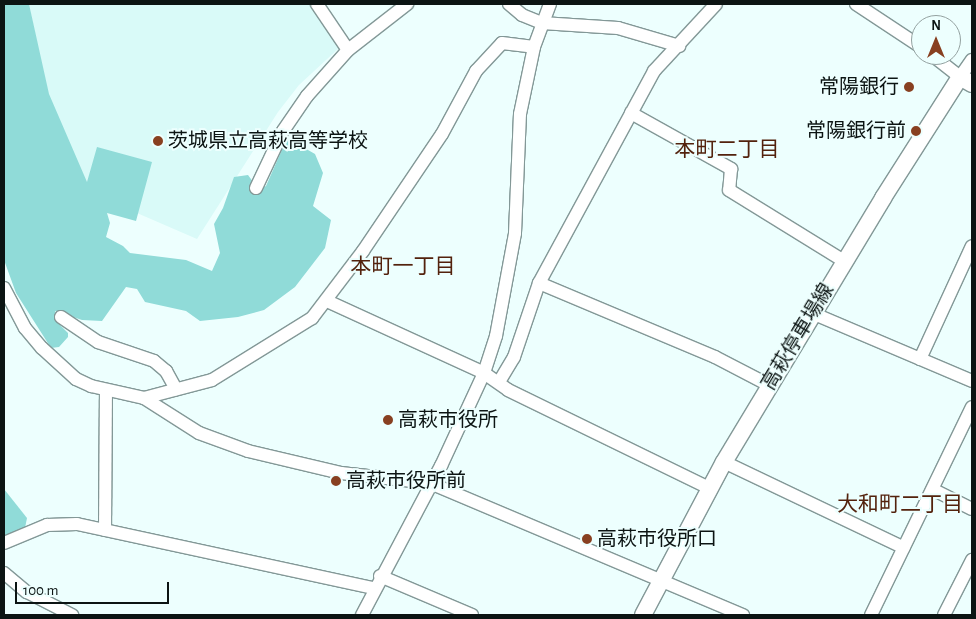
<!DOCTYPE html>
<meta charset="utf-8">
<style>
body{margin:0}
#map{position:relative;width:976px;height:619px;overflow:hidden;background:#edfffe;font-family:"Alegreya Sans","Noto Sans JP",sans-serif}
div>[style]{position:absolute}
.built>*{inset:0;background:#d9faf8}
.green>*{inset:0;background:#90dbd8}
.roads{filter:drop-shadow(1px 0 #839897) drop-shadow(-1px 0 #839897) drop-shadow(0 1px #839897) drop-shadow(0 -1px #839897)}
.minor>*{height:12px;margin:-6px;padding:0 6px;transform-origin:6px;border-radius:6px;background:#fff}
.major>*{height:16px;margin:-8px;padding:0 8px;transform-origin:8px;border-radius:8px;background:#fff}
.dots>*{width:14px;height:14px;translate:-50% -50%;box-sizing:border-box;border:2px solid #edfffe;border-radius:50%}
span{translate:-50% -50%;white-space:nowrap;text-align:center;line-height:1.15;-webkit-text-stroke:4px #edfffe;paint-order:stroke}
.poi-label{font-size:20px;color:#0c1413}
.right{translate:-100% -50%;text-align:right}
.left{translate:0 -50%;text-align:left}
.street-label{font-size:20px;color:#0c1413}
.neighbourhood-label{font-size:21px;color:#53220d}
.frame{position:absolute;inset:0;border:5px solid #0c1413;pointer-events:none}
.north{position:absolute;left:911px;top:15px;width:50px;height:50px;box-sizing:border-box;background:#edfffe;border:1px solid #93a1a0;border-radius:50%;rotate:0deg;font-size:14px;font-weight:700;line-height:20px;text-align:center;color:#0c1413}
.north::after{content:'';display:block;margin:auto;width:18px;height:22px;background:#884021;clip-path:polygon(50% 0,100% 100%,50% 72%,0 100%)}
.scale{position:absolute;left:15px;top:582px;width:154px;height:22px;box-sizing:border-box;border:2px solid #0c1413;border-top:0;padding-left:6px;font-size:15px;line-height:18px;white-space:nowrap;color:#0c1413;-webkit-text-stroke:4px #edfffe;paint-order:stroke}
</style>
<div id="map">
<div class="built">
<i style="clip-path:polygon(29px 4px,312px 4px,339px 48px,299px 85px,278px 112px,197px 239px,70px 184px,53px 121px)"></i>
</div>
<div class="green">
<i style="clip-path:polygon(4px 4px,29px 4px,49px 94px,87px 182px,97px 147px,152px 162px,136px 221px,107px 213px,110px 223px,106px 237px,123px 246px,130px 253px,186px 260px,212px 271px,220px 253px,214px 224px,223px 208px,234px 177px,248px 175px,259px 190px,266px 186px,287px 138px,315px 154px,323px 173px,313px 206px,331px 220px,325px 248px,295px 287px,264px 310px,238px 317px,200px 321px,186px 311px,145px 302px,137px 289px,126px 287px,102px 321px,82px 320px,55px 311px,58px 323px,68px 333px,68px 337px,59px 347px,51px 348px,16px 293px,4px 260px)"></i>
<i style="clip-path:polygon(4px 489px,27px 518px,25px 528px,4px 538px)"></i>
</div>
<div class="roads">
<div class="minor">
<i style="left:317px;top:4px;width:55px;rotate:56deg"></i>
<i style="left:509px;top:4px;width:17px;rotate:40deg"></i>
<i style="left:522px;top:15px;width:22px;rotate:22deg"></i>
<i style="left:542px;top:23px;width:76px;rotate:3.8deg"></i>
<i style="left:618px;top:28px;width:64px;rotate:16.4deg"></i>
<i style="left:856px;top:4px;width:78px;rotate:33.5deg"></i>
<i style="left:932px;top:55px;width:36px;rotate:38deg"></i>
<i style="left:960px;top:77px;width:21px;rotate:-55deg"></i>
<i style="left:631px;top:113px;width:115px;rotate:29.2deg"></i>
<i style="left:731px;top:169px;width:21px;rotate:95deg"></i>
<i style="left:729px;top:190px;width:135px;rotate:31.7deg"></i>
<i style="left:256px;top:188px;width:63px;rotate:-64.7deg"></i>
<i style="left:283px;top:131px;width:42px;rotate:-55.6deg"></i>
<i style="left:307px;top:96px;width:62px;rotate:-48.3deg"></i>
<i style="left:348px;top:50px;width:75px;rotate:-37.9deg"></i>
<i style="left:539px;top:283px;width:191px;rotate:22.8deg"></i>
<i style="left:715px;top:357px;width:61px;rotate:27.4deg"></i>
<i style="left:4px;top:288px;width:45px;rotate:62.3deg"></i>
<i style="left:25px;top:328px;width:26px;rotate:50deg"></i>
<i style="left:42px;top:348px;width:46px;rotate:42.4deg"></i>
<i style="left:76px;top:379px;width:17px;rotate:25deg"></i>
<i style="left:91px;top:386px;width:54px;rotate:12.8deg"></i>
<i style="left:144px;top:398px;width:65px;rotate:32.5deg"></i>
<i style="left:199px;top:433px;width:52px;rotate:20.2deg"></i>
<i style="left:248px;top:451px;width:96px;rotate:13.3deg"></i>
<i style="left:341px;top:473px;width:90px;rotate:6.4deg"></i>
<i style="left:430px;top:483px;width:340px;rotate:22.9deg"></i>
<i style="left:327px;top:301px;width:173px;rotate:24.6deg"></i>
<i style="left:484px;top:373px;width:29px;rotate:35deg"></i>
<i style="left:508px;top:390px;width:224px;rotate:26deg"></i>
<i style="left:812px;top:313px;width:174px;rotate:23deg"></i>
<i style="left:61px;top:317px;width:45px;rotate:34deg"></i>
<i style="left:98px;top:342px;width:59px;rotate:18.7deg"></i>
<i style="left:154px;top:361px;width:16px;rotate:40deg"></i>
<i style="left:166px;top:371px;width:21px;rotate:61deg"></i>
<i style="left:920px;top:359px;width:124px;rotate:-65.3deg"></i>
<i style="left:499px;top:382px;width:29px;rotate:-59deg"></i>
<i style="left:514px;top:357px;width:78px;rotate:-71.3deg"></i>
<i style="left:539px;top:283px;width:241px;rotate:-61.5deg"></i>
<i style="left:654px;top:71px;width:91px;rotate:-47.2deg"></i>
<i style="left:144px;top:398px;width:70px;rotate:-14.8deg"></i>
<i style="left:212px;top:380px;width:118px;rotate:-31.8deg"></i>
<i style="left:312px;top:318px;width:84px;rotate:-52.7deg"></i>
<i style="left:363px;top:251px;width:141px;rotate:-56deg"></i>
<i style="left:442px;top:134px;width:72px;rotate:-61.6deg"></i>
<i style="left:476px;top:71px;width:38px;rotate:-47deg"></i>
<i style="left:502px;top:43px;width:32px;rotate:7deg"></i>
<i style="left:724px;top:462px;width:199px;rotate:25.5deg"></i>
<i style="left:934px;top:490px;width:42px;rotate:26.6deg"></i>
<i style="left:105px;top:530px;width:140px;rotate:-89.6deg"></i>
<i style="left:4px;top:543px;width:47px;rotate:-22.7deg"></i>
<i style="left:47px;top:525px;width:30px;rotate:-2deg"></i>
<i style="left:77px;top:524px;width:304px;rotate:12.2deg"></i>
<i style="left:4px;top:573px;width:30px;rotate:40deg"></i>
<i style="left:27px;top:592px;width:51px;rotate:27.1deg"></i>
<i style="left:380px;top:576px;width:100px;rotate:23deg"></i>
<i style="left:362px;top:615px;width:169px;rotate:-62.1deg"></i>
<i style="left:441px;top:466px;width:102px;rotate:-65.2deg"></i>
<i style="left:484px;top:373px;width:39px;rotate:-72deg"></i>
<i style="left:496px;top:336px;width:105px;rotate:-79.5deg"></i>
<i style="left:515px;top:233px;width:119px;rotate:-87.6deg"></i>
<i style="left:520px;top:114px;width:68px;rotate:-78.2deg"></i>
<i style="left:534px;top:47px;width:46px;rotate:-69.6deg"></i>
<i style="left:871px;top:615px;width:231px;rotate:-64.1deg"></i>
<i style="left:944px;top:615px;width:62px;rotate:-63deg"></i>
</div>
<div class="major">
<i style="left:643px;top:615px;width:173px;rotate:-62.1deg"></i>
<i style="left:724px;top:462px;width:308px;rotate:-58.9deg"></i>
<i style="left:883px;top:198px;width:143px;rotate:-57.5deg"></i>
<i style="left:960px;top:77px;width:14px;rotate:30deg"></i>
</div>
</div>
<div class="dots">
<i style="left:909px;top:87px;background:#884021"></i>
<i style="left:916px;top:131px;background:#884021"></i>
<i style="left:158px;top:141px;background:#884021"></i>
<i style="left:388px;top:420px;background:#884021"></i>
<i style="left:336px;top:481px;background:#884021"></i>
<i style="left:587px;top:539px;background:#884021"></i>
</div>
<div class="poi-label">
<span class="right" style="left:899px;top:87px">常陽銀行</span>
<span class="right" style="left:906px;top:131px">常陽銀行前</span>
<span class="left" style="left:168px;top:141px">茨城県立高萩高等学校</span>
<span class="left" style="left:398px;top:420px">高萩市役所</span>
<span class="left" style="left:346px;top:481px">高萩市役所前</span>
<span class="left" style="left:597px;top:539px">高萩市役所口</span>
</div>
<div class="street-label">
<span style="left:798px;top:337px;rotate:-59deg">高萩停車場線</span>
</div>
<div class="neighbourhood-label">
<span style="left:727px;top:150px">本町二丁目</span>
<span style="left:403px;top:267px">本町一丁目</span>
<span style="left:900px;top:505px">大和町二丁目</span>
</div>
<div class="frame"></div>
<div class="north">N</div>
<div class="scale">100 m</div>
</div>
